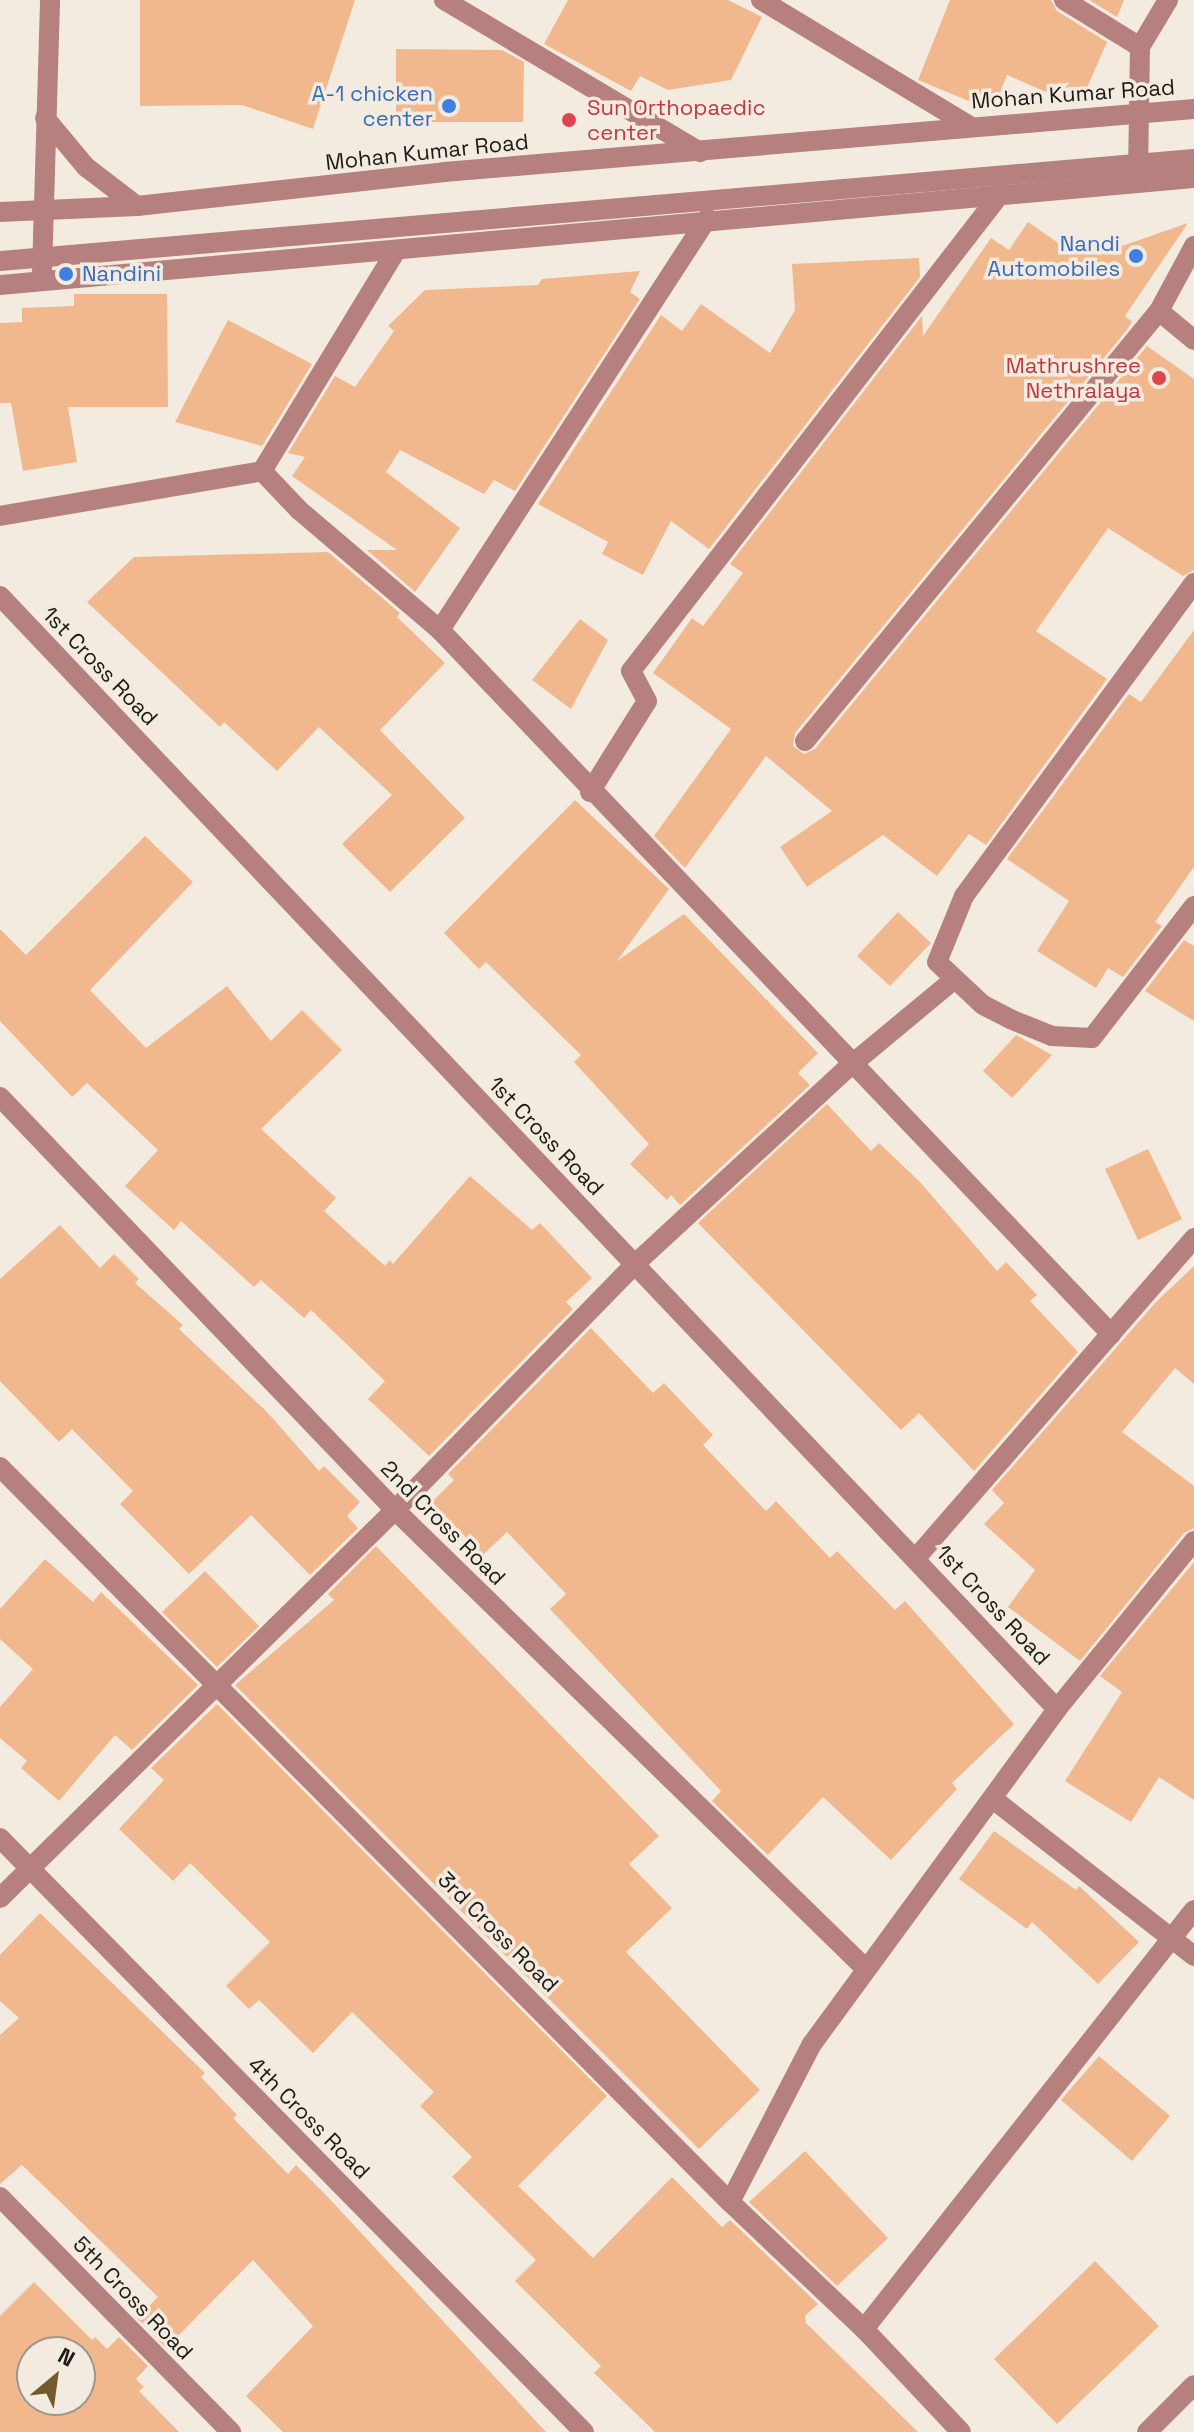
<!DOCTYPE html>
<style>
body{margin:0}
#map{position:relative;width:1194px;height:2432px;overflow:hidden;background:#f3ebe0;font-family:"Space Grotesk",sans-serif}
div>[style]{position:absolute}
.building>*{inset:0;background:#f1b88e}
.minor>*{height:20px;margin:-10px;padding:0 10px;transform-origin:10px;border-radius:10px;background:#b5807e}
.dots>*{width:22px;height:22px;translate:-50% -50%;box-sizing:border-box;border:4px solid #f3ebe0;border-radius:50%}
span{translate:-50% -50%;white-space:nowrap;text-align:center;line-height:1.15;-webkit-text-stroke:7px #f3ebe0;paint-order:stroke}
.shop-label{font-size:22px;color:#366cbe}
.right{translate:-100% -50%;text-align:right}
.left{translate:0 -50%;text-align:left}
.street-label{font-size:22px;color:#1d1a16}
.health-label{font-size:22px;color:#be3a42}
.north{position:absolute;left:16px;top:2336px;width:80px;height:80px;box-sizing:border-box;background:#f3ebe0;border:2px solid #9d978f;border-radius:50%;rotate:29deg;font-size:22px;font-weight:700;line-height:32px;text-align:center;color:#1d1a16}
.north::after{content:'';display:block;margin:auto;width:28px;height:36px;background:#745b2c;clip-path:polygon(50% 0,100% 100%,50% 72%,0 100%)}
</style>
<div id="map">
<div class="building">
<i style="clip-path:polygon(140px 0,355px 0,313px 129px,242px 105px,140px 106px)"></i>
<i style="clip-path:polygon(568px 0,728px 0,762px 17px,731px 80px,668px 90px,640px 76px,631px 91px,544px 44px)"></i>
<i style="clip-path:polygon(950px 0,1051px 0,1057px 11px,1107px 42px,1083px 97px,1050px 83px,1046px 92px,1007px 75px,993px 111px,918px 80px)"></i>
<i style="clip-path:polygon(1089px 0,1124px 0,1117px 17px)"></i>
<i style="clip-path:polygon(396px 49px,502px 50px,524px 62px,523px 122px,396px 122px)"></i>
<i style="clip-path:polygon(1028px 222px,1074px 254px,1122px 246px,1188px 223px,1125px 316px,1132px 322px,1126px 331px,795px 733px,793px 746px,804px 754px,815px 749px,1147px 346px,1194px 379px,1194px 570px,1183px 576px,1108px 528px,1036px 631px,1107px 679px,986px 845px,969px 834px,937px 876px,883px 835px,807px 887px,780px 847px,832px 811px,766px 756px,685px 868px,654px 836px,731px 729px,653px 673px,692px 618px,703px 626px,743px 573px,730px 564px,922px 316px,923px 336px,991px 238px,1009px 250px)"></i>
<i style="clip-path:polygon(919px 258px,920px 277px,709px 549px,671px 521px,643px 575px,602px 554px,608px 542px,538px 504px,661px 315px,682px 331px,701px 304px,770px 353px,795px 310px,792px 264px)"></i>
<i style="clip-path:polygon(640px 271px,630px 292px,640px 299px,515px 491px,494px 480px,484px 494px,400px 450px,386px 472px,460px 528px,415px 592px,367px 550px,397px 550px,292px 476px,305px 457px,288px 453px,335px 376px,355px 387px,394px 331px,388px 326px,425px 290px,538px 285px,542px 279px)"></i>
<i style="clip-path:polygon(74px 294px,167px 294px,168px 407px,68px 407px,77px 462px,23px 471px,11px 403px,0 403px,0 323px,22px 322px,22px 308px,74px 306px)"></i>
<i style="clip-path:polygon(228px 320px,312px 364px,262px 446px,175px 422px)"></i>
<i style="clip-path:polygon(328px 552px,400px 613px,397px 617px,445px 663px,380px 730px,465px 818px,390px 892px,342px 844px,392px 795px,319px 727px,277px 771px,224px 722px,220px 727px,87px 602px,134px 557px)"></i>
<i style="clip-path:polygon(580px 619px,608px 640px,571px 709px,532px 680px)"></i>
<i style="clip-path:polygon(1194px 630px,1194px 867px,1155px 922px,1162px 926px,1123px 977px,1108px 968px,1096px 988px,1037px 951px,1069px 901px,1007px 859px,1129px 694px,1141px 702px)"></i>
<i style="clip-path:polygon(575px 800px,669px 889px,617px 961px,684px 914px,818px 1053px,798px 1073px,810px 1085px,680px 1205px,671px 1195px,667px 1200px,630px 1164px,649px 1144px,574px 1062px,581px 1055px,486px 962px,479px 969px,444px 933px)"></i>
<i style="clip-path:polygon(145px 836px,193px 882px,90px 990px,146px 1048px,227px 986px,271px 1041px,302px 1010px,342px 1050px,261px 1129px,336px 1198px,324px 1211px,385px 1266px,390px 1260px,393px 1264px,470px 1176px,532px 1230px,540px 1223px,592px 1278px,566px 1302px,573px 1309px,429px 1456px,368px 1399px,385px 1381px,311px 1310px,304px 1318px,261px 1280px,254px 1287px,181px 1221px,174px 1230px,125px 1186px,158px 1150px,87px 1083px,72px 1097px,0 1021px,0 929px,26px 955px)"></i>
<i style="clip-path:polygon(898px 912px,931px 943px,890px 986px,857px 956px)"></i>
<i style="clip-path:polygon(1184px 940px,1194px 946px,1194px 1021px,1145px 991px)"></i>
<i style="clip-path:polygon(1016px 1035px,1052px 1055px,1012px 1098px,983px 1071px)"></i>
<i style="clip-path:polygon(827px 1104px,871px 1151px,879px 1143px,920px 1182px,997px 1271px,1006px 1262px,1037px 1295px,1030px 1301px,1078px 1352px,974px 1471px,919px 1413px,901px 1430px,698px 1223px)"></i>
<i style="clip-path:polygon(1148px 1149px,1182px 1219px,1138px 1240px,1105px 1169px)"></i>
<i style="clip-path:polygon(60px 1225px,100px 1268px,114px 1254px,139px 1279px,135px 1283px,183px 1325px,179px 1329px,268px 1413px,319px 1471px,324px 1466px,360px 1502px,347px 1516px,358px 1528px,310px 1575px,251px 1515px,189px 1574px,120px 1504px,133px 1491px,72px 1429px,59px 1442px,0 1381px,0 1279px)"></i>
<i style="clip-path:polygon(1194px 1266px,1194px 1384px,1175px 1368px,1122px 1432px,1194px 1486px,1194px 1528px,1184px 1533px,1080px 1661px,1008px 1607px,1035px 1570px,984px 1524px,1004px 1503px,992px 1490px,1156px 1302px)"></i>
<i style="clip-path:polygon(591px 1328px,653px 1393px,664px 1383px,713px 1435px,703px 1445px,766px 1511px,776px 1501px,830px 1558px,837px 1551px,895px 1610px,905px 1601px,1014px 1724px,952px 1783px,957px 1789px,891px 1860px,823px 1797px,768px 1855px,712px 1801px,721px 1791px,550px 1609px,566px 1594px,507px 1532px,483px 1555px,432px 1502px,454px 1480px,448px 1474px)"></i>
<i style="clip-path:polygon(376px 1546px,659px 1836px,629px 1864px,672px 1908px,626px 1952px,760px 2090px,699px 2149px,235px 1685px,334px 1600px,328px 1594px)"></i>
<i style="clip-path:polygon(45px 1559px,93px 1602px,101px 1592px,198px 1685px,132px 1750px,115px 1735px,59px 1801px,21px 1768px,27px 1761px,0 1738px,0 1707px,33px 1669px,0 1639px,0 1609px)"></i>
<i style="clip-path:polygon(1194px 1562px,1194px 1800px,1159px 1777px,1131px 1822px,1065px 1781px,1122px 1692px,1100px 1676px)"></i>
<i style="clip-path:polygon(205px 1571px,259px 1626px,217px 1667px,162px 1612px)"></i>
<i style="clip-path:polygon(217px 1704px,607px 2096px,518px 2186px,593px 2258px,672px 2177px,722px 2227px,730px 2220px,818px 2304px,805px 2316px,806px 2323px,918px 2432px,655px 2432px,594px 2373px,601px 2366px,515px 2281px,536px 2260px,452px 2177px,472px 2157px,420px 2106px,434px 2092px,352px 2012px,313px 2053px,259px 2000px,249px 2009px,226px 1986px,270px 1942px,190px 1863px,173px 1881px,119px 1829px,164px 1780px,151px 1768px)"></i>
<i style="clip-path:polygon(994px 1831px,1076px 1890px,1079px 1886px,1139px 1942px,1098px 1984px,1032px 1922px,1027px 1929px,959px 1879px)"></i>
<i style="clip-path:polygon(40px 1913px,205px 2073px,201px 2077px,237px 2115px,233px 2118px,288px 2174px,296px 2165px,326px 2195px,546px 2432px,283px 2432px,246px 2396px,313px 2326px,253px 2260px,166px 2348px,137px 2318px,158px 2297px,109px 2249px,22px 2165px,0 2184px,0 2035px,19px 2018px,0 2001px,0 1955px)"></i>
<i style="clip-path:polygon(1099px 2056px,1170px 2116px,1132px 2161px,1061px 2100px)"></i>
<i style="clip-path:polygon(805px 2151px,888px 2238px,837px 2286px,749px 2202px)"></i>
<i style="clip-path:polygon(1095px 2261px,1159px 2326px,1057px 2424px,994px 2359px)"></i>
<i style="clip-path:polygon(evenodd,34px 2282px,92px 2340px,95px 2337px,107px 2349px,119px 2337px,148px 2366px,136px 2379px,144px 2387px,139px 2391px,179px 2432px,0 2432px,0 2316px,34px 2282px,32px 2352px,80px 2352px,80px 2400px,32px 2400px,32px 2352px)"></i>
</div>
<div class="minor">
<i style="left:444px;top:0;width:298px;rotate:30.7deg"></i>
<i style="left:761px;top:0;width:242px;rotate:31.1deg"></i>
<i style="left:1064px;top:0;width:89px;rotate:31.7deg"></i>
<i style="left:1140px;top:47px;width:127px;rotate:90.9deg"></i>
<i style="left:1140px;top:47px;width:55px;rotate:-59.2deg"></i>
<i style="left:45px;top:118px;width:64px;rotate:50.1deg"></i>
<i style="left:86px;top:167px;width:64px;rotate:37.4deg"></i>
<i style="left:0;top:212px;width:137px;rotate:-2.5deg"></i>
<i style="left:137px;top:206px;width:309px;rotate:-6.3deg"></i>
<i style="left:444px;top:172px;width:753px;rotate:-4.8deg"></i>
<i style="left:0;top:261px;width:1198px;rotate:-4.88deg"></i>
<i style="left:42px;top:272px;width:272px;rotate:-88.3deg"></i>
<i style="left:0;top:285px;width:1199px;rotate:-5.12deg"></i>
<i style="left:1159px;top:311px;width:45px;rotate:39.6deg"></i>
<i style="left:262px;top:471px;width:258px;rotate:-58.7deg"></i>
<i style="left:0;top:516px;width:266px;rotate:-9.7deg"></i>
<i style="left:262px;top:471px;width:54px;rotate:46.5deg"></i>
<i style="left:299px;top:510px;width:185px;rotate:40.4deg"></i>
<i style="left:440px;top:630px;width:973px;rotate:46.37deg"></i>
<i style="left:1194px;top:583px;width:388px;rotate:126.3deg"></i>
<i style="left:964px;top:896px;width:71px;rotate:112.2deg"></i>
<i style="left:937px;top:962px;width:63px;rotate:43.1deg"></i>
<i style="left:983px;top:1005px;width:30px;rotate:27deg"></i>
<i style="left:1010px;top:1019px;width:45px;rotate:22deg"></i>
<i style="left:1052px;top:1036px;width:40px;rotate:2.9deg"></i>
<i style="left:1092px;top:1038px;width:167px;rotate:-52.3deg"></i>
<i style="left:0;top:596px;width:1535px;rotate:46.48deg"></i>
<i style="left:440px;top:630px;width:491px;rotate:-57deg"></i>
<i style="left:805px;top:741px;width:557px;rotate:-50.54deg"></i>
<i style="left:1159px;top:311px;width:74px;rotate:-61.7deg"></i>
<i style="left:590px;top:792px;width:107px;rotate:-57.9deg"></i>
<i style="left:647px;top:701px;width:34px;rotate:-118deg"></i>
<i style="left:631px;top:671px;width:604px;rotate:-52.26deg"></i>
<i style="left:0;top:1097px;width:571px;rotate:46.28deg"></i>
<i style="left:395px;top:1510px;width:658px;rotate:44.26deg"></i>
<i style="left:0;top:1467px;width:1036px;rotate:45.2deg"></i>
<i style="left:730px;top:2202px;width:185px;rotate:43.5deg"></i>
<i style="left:864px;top:2329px;width:141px;rotate:46.7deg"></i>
<i style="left:916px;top:1558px;width:424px;rotate:-49deg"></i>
<i style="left:993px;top:1799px;width:255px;rotate:38deg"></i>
<i style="left:0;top:1838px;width:833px;rotate:45.49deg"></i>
<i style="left:0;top:1898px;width:554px;rotate:-44.49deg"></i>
<i style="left:395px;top:1510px;width:344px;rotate:-45.7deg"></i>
<i style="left:635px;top:1264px;width:294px;rotate:-42.7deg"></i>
<i style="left:851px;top:1065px;width:131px;rotate:-39.7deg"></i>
<i style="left:0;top:2197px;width:330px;rotate:45.5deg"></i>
<i style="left:730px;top:2202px;width:178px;rotate:-62.6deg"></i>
<i style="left:812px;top:2044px;width:415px;rotate:-53.8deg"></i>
<i style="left:1057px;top:1709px;width:217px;rotate:-50.8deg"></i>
<i style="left:864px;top:2329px;width:533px;rotate:-51.78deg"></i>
<i style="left:1147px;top:2432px;width:66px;rotate:-45deg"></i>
</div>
<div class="dots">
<i style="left:449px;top:106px;background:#3f7fe0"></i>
<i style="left:569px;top:120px;background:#e0444e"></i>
<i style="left:1136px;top:256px;background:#3f7fe0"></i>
<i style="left:66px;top:274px;background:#3f7fe0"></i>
<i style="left:1159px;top:378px;background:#e0444e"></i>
</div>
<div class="shop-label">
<span class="right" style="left:433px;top:106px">A-1 chicken<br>center</span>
<span class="right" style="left:1120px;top:256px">Nandi<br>Automobiles</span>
<span class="left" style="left:82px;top:274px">Nandini</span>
</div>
<div class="street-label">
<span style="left:1073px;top:94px;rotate:-4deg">Mohan Kumar Road</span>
<span style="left:427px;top:152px;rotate:-6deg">Mohan Kumar Road</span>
<span style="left:100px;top:666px;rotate:46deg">1st Cross Road</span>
<span style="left:546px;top:1136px;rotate:46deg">1st Cross Road</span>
<span style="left:443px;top:1523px;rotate:45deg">2nd Cross Road</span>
<span style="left:993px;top:1605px;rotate:47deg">1st Cross Road</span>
<span style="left:498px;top:1932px;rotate:45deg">3rd Cross Road</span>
<span style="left:309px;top:2118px;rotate:45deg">4th Cross Road</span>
<span style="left:133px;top:2298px;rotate:46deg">5th Cross Road</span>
</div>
<div class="health-label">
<span class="left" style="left:587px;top:120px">Sun Orthopaedic<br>center</span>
<span class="right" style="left:1141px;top:378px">Mathrushree<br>Nethralaya</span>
</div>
<div class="north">N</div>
</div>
